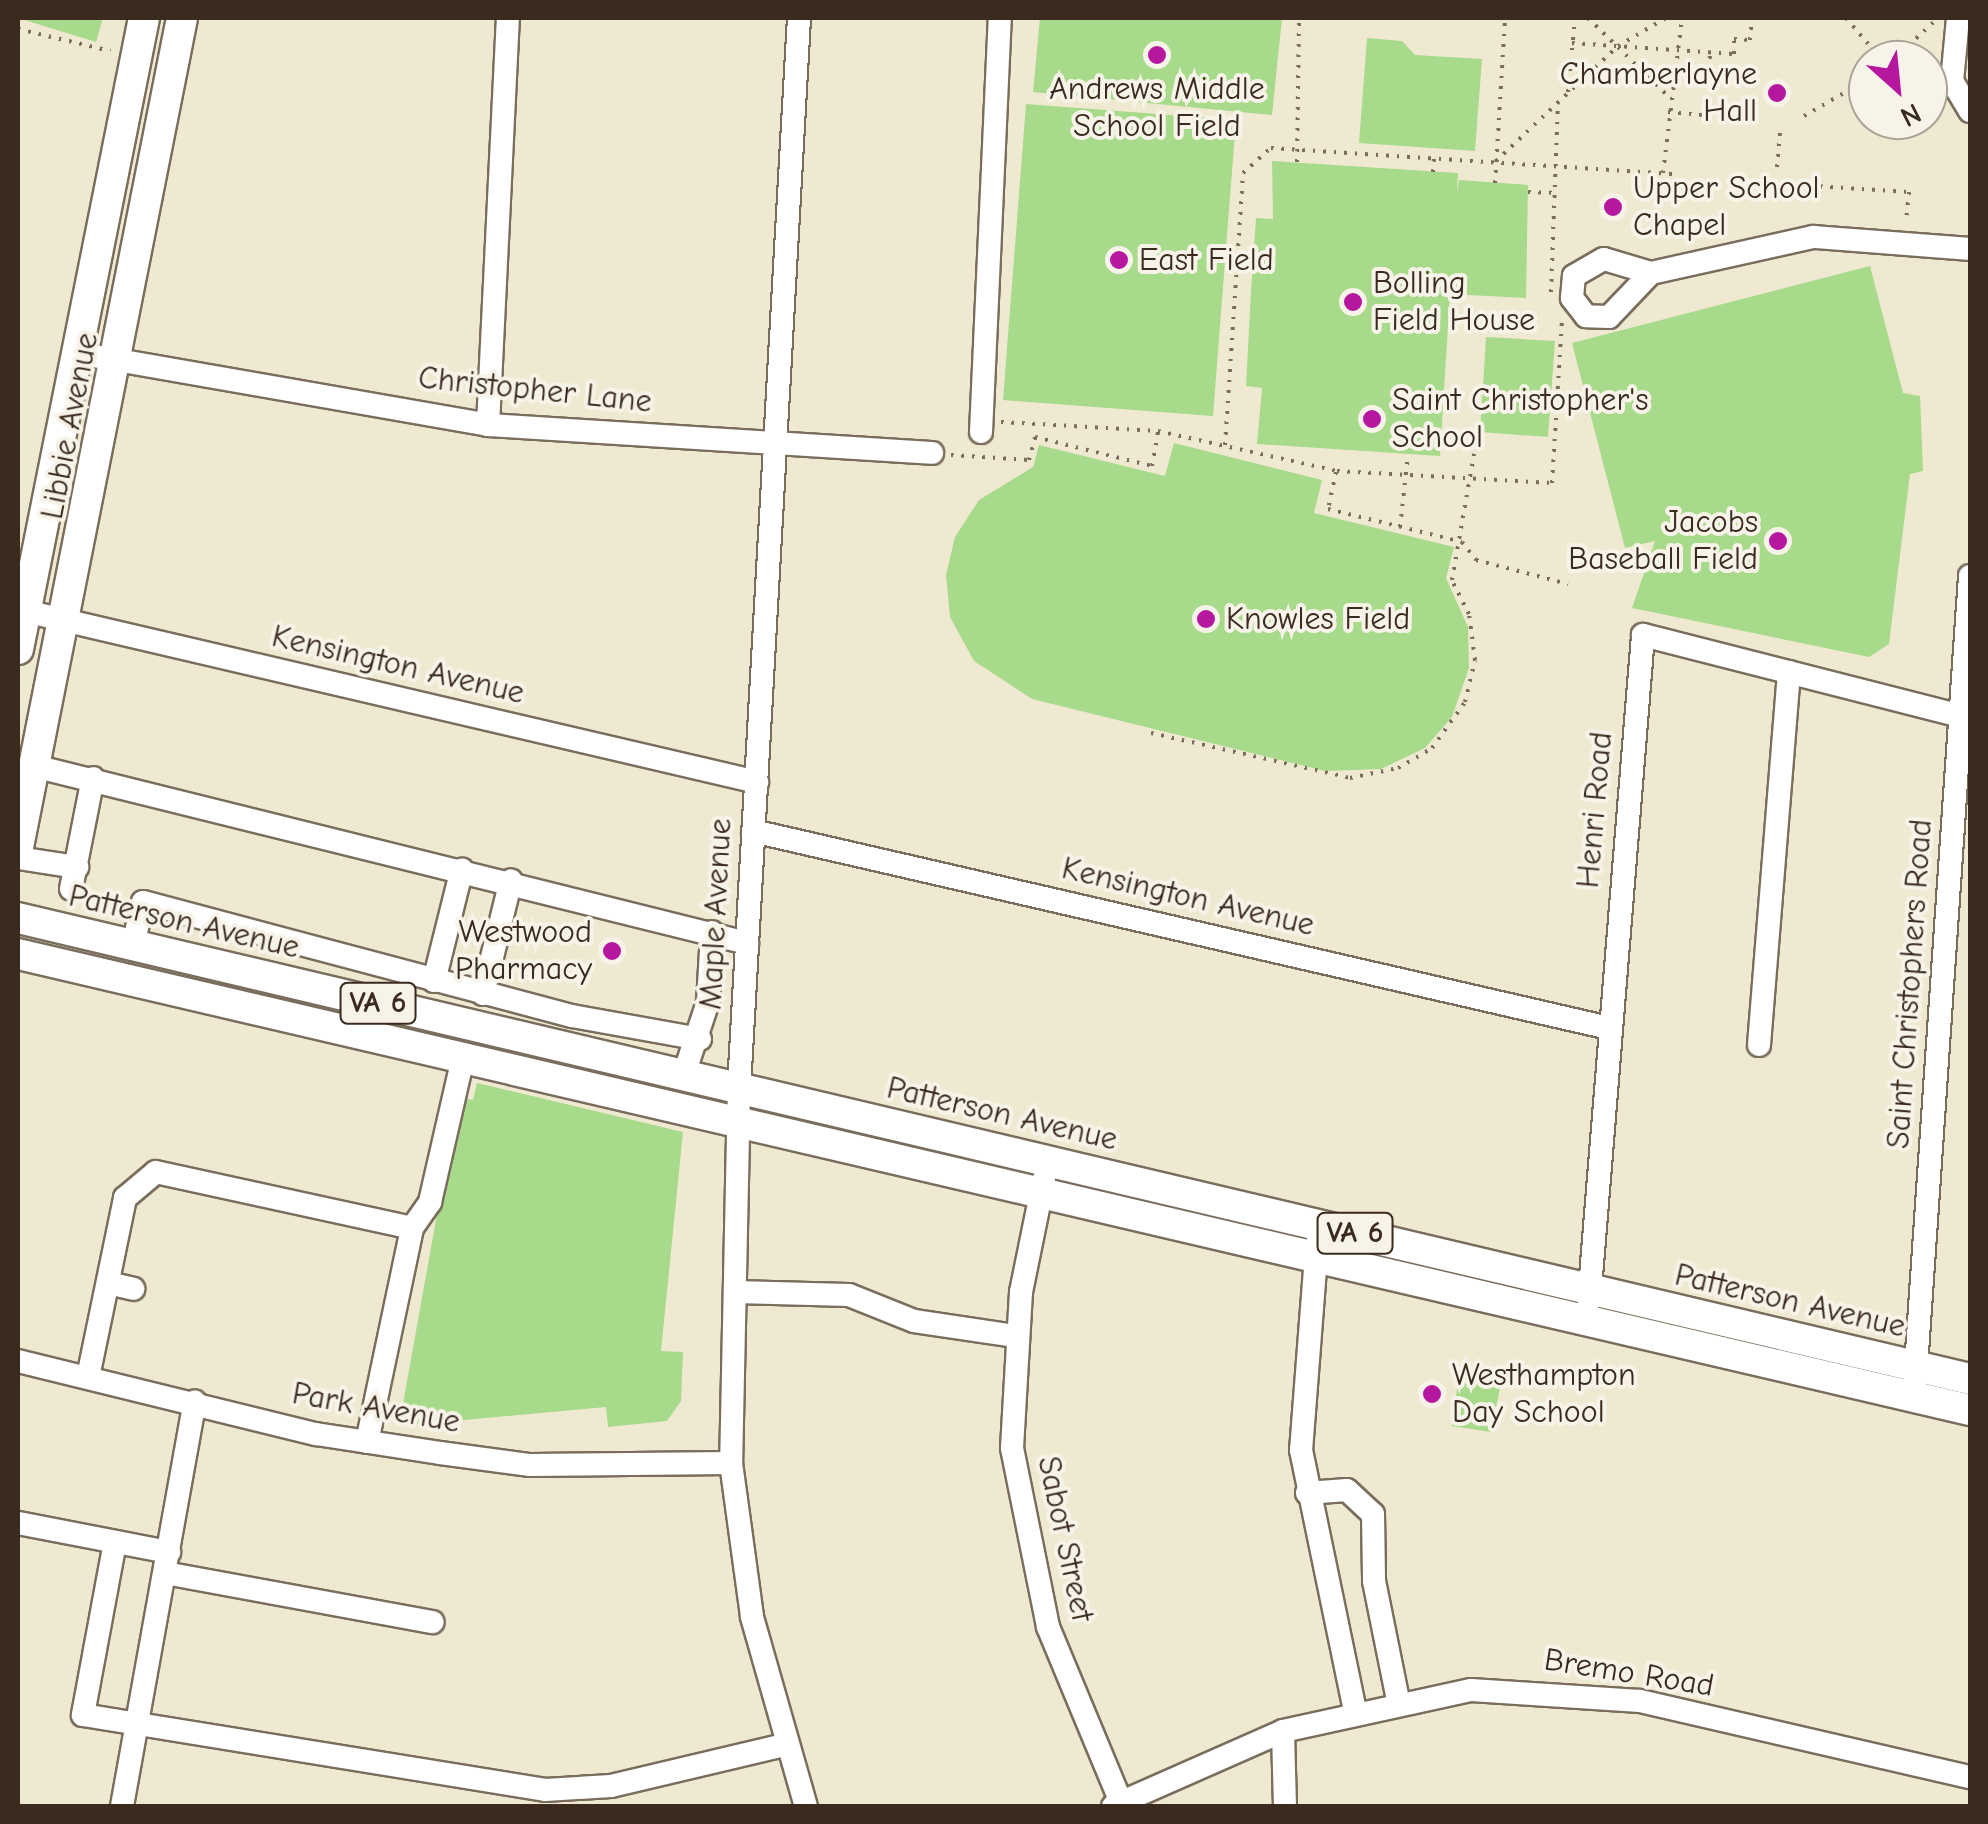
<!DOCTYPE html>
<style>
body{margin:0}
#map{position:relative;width:1988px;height:1824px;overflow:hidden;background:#f0e9d1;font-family:"Comic Neue",sans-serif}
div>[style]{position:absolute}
.green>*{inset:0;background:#a7da8a}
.path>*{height:4px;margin-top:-2px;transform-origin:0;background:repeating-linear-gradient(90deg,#7a6d5d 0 2.5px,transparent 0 10.5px)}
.roads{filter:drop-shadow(2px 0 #7a6d5d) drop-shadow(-2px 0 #7a6d5d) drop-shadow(0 2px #7a6d5d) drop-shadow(0 -2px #7a6d5d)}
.minor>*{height:22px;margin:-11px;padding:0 11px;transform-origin:11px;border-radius:11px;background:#fff}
.major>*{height:30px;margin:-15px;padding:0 15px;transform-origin:15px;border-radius:15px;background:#fff}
.dots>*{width:28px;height:28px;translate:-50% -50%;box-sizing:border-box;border:5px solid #f7f3e8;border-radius:50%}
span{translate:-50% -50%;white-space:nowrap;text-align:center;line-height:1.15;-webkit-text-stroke:8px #f7f3e8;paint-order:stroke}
.shield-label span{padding:2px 8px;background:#f7f3e8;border:2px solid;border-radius:8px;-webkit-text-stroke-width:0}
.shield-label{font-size:30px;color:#3b2a1e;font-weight:700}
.poi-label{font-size:32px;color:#3b2a1e}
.right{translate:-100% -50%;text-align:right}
.left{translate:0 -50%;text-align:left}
.street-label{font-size:32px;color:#3b2a1e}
.frame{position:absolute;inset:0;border:20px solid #3b2a1e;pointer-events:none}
.north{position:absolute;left:1848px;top:40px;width:100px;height:100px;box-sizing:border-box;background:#f7f3e8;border:2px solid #aca397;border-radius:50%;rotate:153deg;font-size:28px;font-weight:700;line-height:40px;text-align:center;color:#3b2a1e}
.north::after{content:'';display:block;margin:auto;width:35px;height:45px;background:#b5179e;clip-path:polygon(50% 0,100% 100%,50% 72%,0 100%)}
</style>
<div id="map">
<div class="green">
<i style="clip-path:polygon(18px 18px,103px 18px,96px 42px)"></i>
<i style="clip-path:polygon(1040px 18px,1282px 18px,1272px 115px,1033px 92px)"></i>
<i style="clip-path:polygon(1367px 38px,1402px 41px,1415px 55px,1482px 59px,1475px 151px,1359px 143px)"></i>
<i style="clip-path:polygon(1026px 104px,1236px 120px,1213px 416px,1003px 400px)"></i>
<i style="clip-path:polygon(1272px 161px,1458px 173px,1457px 194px,1459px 180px,1528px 185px,1526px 298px,1450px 294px,1440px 456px,1257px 444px,1262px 388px,1246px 386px,1251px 292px,1256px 218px,1273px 219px)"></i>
<i style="clip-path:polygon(1870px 266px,1903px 393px,1920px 396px,1923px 471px,1910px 474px,1889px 644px,1869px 657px,1632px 608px,1655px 541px,1625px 548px,1572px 343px)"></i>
<i style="clip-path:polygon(1486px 337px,1555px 341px,1548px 437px,1480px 432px)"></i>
<i style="clip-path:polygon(1174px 443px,1322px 480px,1314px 513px,1454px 547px,1446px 578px,1468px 627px,1469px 668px,1452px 717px,1425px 748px,1381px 769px,1325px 771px,1032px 699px,974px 661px,950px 617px,946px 575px,955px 537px,979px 500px,1033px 467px,1039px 445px,1165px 476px)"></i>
<i style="clip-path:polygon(477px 1083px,683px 1132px,661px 1351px,683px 1352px,681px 1401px,667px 1421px,608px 1427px,606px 1407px,399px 1426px,458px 1097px,473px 1100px)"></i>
<i style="clip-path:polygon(1460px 1367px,1503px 1373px,1491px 1432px,1452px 1426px)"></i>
</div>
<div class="path">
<i style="left:1588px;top:18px;width:113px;rotate:44.3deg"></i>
<i style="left:1846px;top:18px;width:55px;rotate:49.4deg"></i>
<i style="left:18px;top:29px;width:95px;rotate:13.4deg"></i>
<i style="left:1572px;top:43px;width:162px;rotate:3.9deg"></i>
<i style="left:1734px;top:54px;width:15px;rotate:-90deg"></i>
<i style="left:1734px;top:39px;width:16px;rotate:4deg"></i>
<i style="left:1750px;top:40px;width:22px;rotate:-85deg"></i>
<i style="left:1893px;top:60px;width:60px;rotate:-43deg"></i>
<i style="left:1679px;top:67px;width:30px;rotate:4deg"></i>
<i style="left:1709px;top:69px;width:15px;rotate:-86deg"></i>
<i style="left:1568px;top:92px;width:74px;rotate:-84.6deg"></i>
<i style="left:1668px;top:112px;width:93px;rotate:4.9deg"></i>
<i style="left:1804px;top:116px;width:74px;rotate:-30deg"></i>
<i style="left:1496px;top:161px;width:168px;rotate:-43.3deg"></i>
<i style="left:1618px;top:46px;width:56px;rotate:-30.3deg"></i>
<i style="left:1297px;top:162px;width:144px;rotate:-89.2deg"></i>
<i style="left:1777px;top:167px;width:38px;rotate:-85deg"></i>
<i style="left:1433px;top:172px;width:14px;rotate:-86deg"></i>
<i style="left:1663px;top:173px;width:156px;rotate:-83deg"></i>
<i style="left:1495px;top:183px;width:165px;rotate:-86.5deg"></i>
<i style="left:1799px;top:185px;width:110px;rotate:3.6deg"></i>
<i style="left:1909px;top:192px;width:30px;rotate:96deg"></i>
<i style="left:1528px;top:192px;width:25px;rotate:2deg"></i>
<i style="left:1689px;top:244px;width:11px;rotate:-90deg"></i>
<i style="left:1551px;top:292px;width:190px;rotate:-87.9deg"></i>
<i style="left:1001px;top:422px;width:157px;rotate:3.3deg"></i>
<i style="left:1158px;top:431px;width:183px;rotate:12.6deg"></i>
<i style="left:1337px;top:471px;width:215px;rotate:3.2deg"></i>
<i style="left:1552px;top:483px;width:164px;rotate:-86.5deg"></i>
<i style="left:1225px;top:445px;width:273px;rotate:-86.2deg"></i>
<i style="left:1243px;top:173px;width:38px;rotate:-42deg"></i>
<i style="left:1271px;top:148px;width:406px;rotate:3.7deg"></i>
<i style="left:951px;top:455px;width:78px;rotate:3.7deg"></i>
<i style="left:1029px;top:460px;width:24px;rotate:-75deg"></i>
<i style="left:1035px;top:437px;width:121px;rotate:13.9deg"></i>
<i style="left:1152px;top:466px;width:35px;rotate:-80deg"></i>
<i style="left:1336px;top:472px;width:38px;rotate:102deg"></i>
<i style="left:1328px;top:509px;width:138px;rotate:13.8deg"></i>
<i style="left:1462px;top:542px;width:23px;rotate:52deg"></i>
<i style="left:1476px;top:560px;width:95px;rotate:14.6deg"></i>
<i style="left:1400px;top:527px;width:73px;rotate:-83.7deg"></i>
<i style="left:1151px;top:733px;width:204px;rotate:12.7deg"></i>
<i style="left:1350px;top:778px;width:49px;rotate:-11.8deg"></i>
<i style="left:1398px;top:768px;width:39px;rotate:-30deg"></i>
<i style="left:1432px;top:748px;width:57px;rotate:-54.3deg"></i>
<i style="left:1465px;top:702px;width:43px;rotate:-76.6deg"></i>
<i style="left:1475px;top:660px;width:46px;rotate:-97.4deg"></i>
<i style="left:1469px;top:614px;width:38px;rotate:-117deg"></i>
<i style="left:1452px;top:580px;width:128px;rotate:-80.1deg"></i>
</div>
<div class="roads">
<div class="minor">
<i style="left:799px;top:18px;width:1071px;rotate:93.21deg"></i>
<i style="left:739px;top:1087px;width:376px;rotate:91.2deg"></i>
<i style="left:731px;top:1463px;width:155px;rotate:82.2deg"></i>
<i style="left:752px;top:1617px;width:197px;rotate:74.1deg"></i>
<i style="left:1958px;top:18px;width:63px;rotate:95.4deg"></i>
<i style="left:1952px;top:81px;width:35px;rotate:59deg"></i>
<i style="left:1651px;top:273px;width:61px;rotate:133.7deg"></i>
<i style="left:1609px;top:317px;width:23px;rotate:-178deg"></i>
<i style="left:1586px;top:316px;width:23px;rotate:-128deg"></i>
<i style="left:1572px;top:298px;width:22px;rotate:-85deg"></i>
<i style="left:1574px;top:276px;width:34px;rotate:-30deg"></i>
<i style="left:1604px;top:259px;width:49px;rotate:16.6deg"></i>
<i style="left:1651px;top:273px;width:167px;rotate:-12.5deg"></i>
<i style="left:1814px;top:237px;width:156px;rotate:4.4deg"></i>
<i style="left:77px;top:353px;width:417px;rotate:9.9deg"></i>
<i style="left:488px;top:425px;width:445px;rotate:3.6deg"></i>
<i style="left:488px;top:425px;width:407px;rotate:-87.2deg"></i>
<i style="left:981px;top:432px;width:414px;rotate:-87.4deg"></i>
<i style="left:25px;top:611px;width:752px;rotate:13.15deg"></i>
<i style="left:34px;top:766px;width:735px;rotate:13.94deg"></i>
<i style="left:753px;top:831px;width:878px;rotate:12.96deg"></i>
<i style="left:18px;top:858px;width:60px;rotate:8.7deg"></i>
<i style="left:71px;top:889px;width:113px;rotate:-78.8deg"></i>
<i style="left:133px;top:945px;width:44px;rotate:-76.9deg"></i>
<i style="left:143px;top:902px;width:444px;rotate:14.9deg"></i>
<i style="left:572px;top:1016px;width:130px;rotate:10.2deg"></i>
<i style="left:434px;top:981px;width:115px;rotate:-76deg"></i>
<i style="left:483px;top:994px;width:117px;rotate:-76.2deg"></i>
<i style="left:1759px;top:1045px;width:374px;rotate:-85.4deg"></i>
<i style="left:684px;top:1074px;width:76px;rotate:-71.6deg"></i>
<i style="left:708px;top:1002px;width:70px;rotate:-86.7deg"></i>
<i style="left:1044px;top:1179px;width:115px;rotate:101.5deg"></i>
<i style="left:1021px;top:1292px;width:156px;rotate:93.3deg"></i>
<i style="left:1012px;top:1448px;width:183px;rotate:78.6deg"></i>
<i style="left:1048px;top:1627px;width:190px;rotate:67.4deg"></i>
<i style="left:1317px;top:1243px;width:208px;rotate:94.4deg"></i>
<i style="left:1301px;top:1450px;width:266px;rotate:78.3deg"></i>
<i style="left:108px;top:1283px;width:26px;rotate:13deg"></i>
<i style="left:735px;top:1292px;width:114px;rotate:1.5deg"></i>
<i style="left:849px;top:1295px;width:70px;rotate:21.8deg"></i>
<i style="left:914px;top:1321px;width:103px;rotate:8.4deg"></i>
<i style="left:1589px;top:1301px;width:668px;rotate:-85.36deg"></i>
<i style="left:1643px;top:635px;width:328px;rotate:14.3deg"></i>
<i style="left:18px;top:1361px;width:307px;rotate:13.8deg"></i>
<i style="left:316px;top:1434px;width:125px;rotate:8.7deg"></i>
<i style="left:440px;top:1453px;width:91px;rotate:7.6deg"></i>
<i style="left:530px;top:1465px;width:201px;rotate:-0.6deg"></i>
<i style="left:88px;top:1377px;width:183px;rotate:-78.3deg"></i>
<i style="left:125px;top:1198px;width:40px;rotate:-40deg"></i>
<i style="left:156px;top:1172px;width:262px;rotate:12.3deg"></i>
<i style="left:1915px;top:1381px;width:807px;rotate:-86.09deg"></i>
<i style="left:367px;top:1442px;width:219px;rotate:-78.1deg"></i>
<i style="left:412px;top:1228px;width:32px;rotate:-55deg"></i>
<i style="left:430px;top:1202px;width:148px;rotate:-77.1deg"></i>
<i style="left:1307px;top:1493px;width:40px;rotate:-4.3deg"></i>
<i style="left:1347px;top:1490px;width:35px;rotate:43deg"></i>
<i style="left:1373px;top:1514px;width:67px;rotate:89.1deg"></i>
<i style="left:1374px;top:1581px;width:121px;rotate:78.6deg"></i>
<i style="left:18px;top:1523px;width:154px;rotate:10.9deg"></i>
<i style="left:115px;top:1542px;width:176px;rotate:100.5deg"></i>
<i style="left:83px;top:1715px;width:468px;rotate:9.2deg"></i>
<i style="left:545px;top:1790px;width:66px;rotate:-3.5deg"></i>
<i style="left:611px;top:1786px;width:178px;rotate:-13.3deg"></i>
<i style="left:165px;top:1573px;width:272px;rotate:10.4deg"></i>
<i style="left:1283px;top:1731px;width:75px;rotate:88.5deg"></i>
<i style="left:122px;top:1806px;width:411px;rotate:-79.8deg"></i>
<i style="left:1113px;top:1806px;width:186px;rotate:-23.8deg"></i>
<i style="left:1283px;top:1731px;width:192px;rotate:-12.3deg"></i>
<i style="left:1471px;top:1690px;width:169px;rotate:3.7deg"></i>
<i style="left:1640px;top:1701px;width:339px;rotate:13deg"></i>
</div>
<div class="major">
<i style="left:18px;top:649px;width:643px;rotate:-78.71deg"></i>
<i style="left:18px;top:847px;width:845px;rotate:-78.81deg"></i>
<i style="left:18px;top:918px;width:2006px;rotate:13.29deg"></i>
<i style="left:18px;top:954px;width:2005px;rotate:13.15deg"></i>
</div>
</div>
<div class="dots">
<i style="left:1157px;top:55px;background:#b5179e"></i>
<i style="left:1777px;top:93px;background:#b5179e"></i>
<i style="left:1613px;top:207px;background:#b5179e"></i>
<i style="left:1119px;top:260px;background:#b5179e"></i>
<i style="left:1353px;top:302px;background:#b5179e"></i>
<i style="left:1372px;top:419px;background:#b5179e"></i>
<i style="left:1778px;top:541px;background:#b5179e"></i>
<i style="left:1206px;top:619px;background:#b5179e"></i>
<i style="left:612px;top:951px;background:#b5179e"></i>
<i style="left:1432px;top:1394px;background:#b5179e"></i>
</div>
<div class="shield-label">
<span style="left:378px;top:1003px">VA 6</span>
<span style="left:1355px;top:1233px">VA 6</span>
</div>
<div class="poi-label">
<span class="right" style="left:1757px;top:93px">Chamberlayne<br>Hall</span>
<span style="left:1157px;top:108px">Andrews Middle<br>School Field</span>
<span class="left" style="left:1633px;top:207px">Upper School<br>Chapel</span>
<span class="left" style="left:1139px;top:260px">East Field</span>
<span class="left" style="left:1373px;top:302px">Bolling<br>Field House</span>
<span class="left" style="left:1392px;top:419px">Saint Christopher's<br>School</span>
<span class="right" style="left:1758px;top:541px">Jacobs<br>Baseball Field</span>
<span class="left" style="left:1226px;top:619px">Knowles Field</span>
<span class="right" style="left:592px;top:951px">Westwood<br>Pharmacy</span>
<span class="left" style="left:1452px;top:1394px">Westhampton<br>Day School</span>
</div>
<div class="street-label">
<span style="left:535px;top:390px;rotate:6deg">Christopher Lane</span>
<span style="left:70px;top:426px;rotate:-79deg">Libbie Avenue</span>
<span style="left:398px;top:665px;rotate:13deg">Kensington Avenue</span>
<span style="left:1595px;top:810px;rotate:-85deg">Henri Road</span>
<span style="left:1188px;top:897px;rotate:13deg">Kensington Avenue</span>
<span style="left:716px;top:914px;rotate:-87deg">Maple Avenue</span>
<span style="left:184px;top:922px;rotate:13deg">Patterson Avenue</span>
<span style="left:1910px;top:984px;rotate:-86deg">Saint Christophers Road</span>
<span style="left:1002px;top:1114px;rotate:13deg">Patterson Avenue</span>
<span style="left:1790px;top:1301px;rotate:13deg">Patterson Avenue</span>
<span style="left:376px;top:1408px;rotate:10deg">Park Avenue</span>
<span style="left:1065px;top:1539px;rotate:78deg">Sabot Street</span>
<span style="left:1629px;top:1673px;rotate:9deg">Bremo Road</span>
</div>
<div class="frame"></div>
<div class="north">N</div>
</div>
